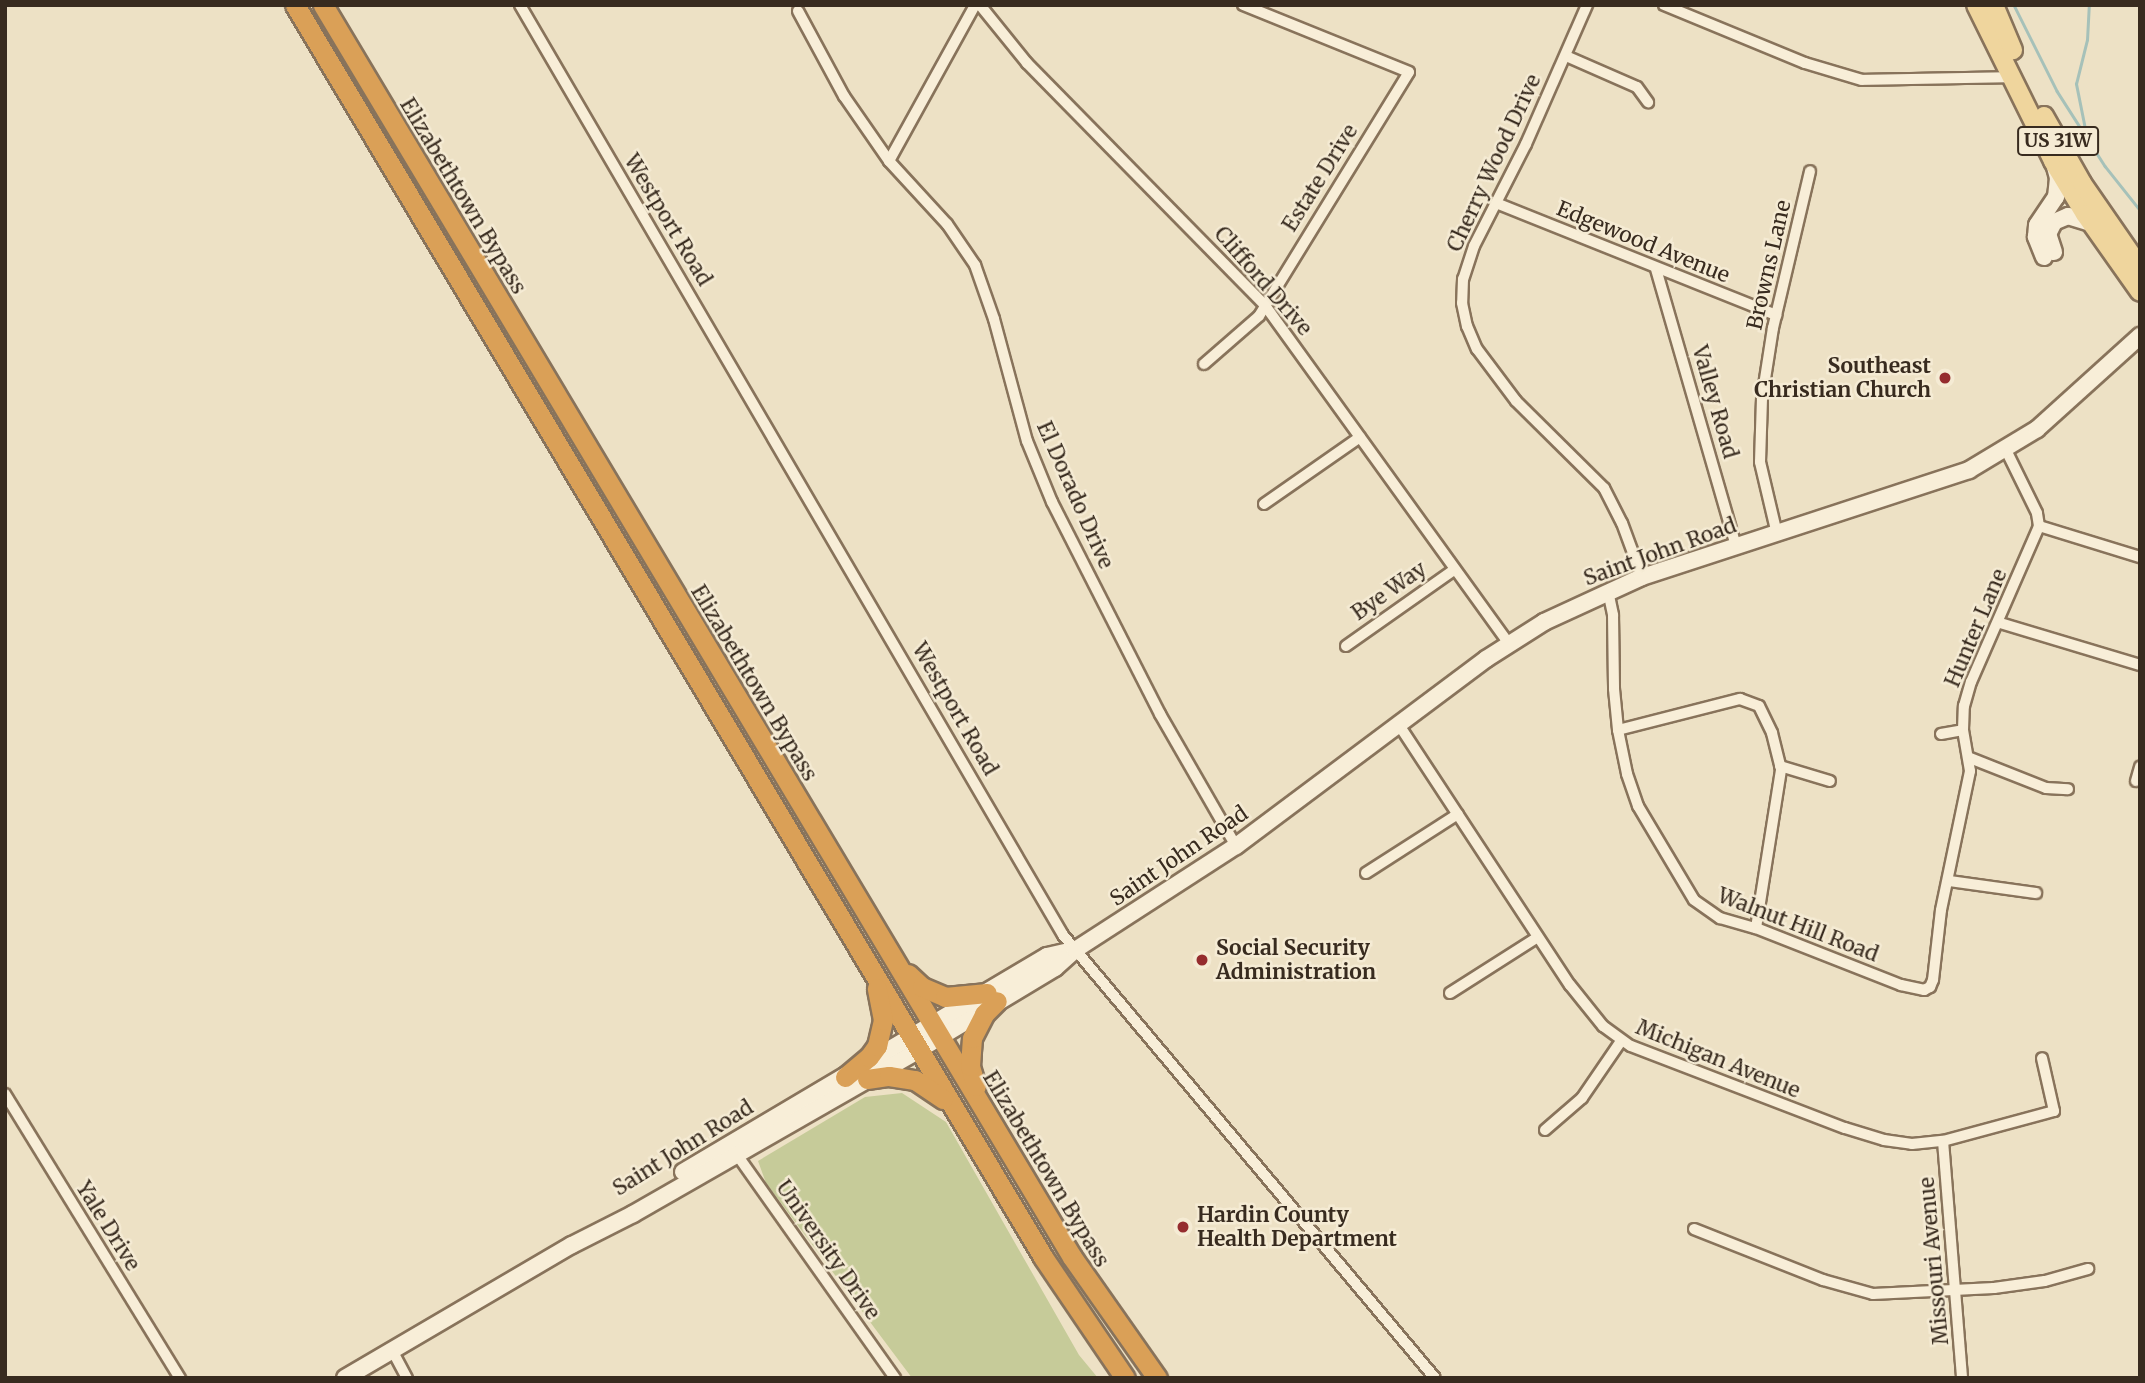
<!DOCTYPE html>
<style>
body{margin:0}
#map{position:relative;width:2145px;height:1383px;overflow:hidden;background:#ede1c5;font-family:Merriweather,serif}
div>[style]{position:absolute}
.green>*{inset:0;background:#c6cb99}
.stream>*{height:2.5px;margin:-1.25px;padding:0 1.25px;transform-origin:1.25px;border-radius:1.25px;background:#a6c1b9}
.roads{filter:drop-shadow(2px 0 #88735b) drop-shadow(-2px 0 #88735b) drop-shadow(0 2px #88735b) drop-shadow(0 -2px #88735b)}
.street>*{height:10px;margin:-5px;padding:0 5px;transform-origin:5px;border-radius:5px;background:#f8eed8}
.secondary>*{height:16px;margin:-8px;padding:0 8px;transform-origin:8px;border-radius:8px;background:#f8eed8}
.primary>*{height:18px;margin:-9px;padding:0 9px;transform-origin:9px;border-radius:9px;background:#efd59d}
.highway>*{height:19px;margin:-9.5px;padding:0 9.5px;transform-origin:9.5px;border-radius:9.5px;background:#daa057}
.dots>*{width:19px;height:19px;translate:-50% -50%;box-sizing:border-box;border:4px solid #f5ebd4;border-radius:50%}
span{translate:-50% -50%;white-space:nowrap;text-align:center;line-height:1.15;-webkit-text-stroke:5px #f5ebd4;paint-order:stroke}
.shield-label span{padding:2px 5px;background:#f5ebd4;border:2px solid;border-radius:5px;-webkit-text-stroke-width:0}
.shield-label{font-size:19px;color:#382b1f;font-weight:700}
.street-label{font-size:21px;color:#382b1f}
.poi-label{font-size:21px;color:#382b1f;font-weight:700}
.right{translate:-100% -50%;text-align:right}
.left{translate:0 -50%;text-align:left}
.frame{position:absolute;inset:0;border:7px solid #382b1f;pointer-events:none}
</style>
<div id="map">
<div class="green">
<i style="clip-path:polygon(902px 1093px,946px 1122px,1079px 1355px,1098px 1378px,912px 1378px,766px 1183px,758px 1161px,865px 1097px)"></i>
</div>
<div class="stream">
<i style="left:2014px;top:5px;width:96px;rotate:63.4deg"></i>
<i style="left:2057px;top:91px;width:89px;rotate:57.4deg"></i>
<i style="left:2105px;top:166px;width:56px;rotate:51.5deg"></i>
<i style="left:2085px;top:129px;width:46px;rotate:-101.3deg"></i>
<i style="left:2076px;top:84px;width:45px;rotate:-76deg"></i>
<i style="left:2087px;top:40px;width:35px;rotate:-87deg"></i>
</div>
<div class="roads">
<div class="street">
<i style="left:520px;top:5px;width:1077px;rotate:59.72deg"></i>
<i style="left:1063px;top:935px;width:578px;rotate:49.98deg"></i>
<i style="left:980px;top:5px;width:75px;rotate:51deg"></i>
<i style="left:1027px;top:63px;width:338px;rotate:45.5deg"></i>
<i style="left:1264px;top:304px;width:419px;rotate:54.2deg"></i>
<i style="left:1587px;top:5px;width:152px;rotate:113.7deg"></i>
<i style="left:1526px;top:144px;width:114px;rotate:117deg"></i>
<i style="left:1474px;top:246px;width:35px;rotate:108deg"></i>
<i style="left:1463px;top:279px;width:24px;rotate:92deg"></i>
<i style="left:1462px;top:303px;width:24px;rotate:78deg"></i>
<i style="left:1467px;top:326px;width:25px;rotate:67deg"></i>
<i style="left:1477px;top:349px;width:65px;rotate:53.1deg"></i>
<i style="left:1516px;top:401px;width:124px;rotate:44.7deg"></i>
<i style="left:1604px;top:488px;width:39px;rotate:63deg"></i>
<i style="left:1622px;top:523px;width:58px;rotate:69.7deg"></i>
<i style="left:1664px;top:5px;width:152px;rotate:22.4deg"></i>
<i style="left:1805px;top:63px;width:59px;rotate:16.6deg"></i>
<i style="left:1862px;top:80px;width:152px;rotate:-1.1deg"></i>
<i style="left:798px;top:11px;width:97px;rotate:61.6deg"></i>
<i style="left:844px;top:96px;width:79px;rotate:55.3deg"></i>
<i style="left:889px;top:161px;width:86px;rotate:47.4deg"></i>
<i style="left:947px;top:224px;width:50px;rotate:55.7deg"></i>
<i style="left:975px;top:265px;width:57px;rotate:70.6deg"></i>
<i style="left:994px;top:319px;width:126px;rotate:74.9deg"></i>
<i style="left:1027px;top:441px;width:66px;rotate:67.7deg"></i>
<i style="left:1052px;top:502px;width:238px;rotate:63deg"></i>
<i style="left:1160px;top:714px;width:152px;rotate:60.1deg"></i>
<i style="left:1566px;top:56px;width:77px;rotate:23.6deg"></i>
<i style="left:1637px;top:87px;width:19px;rotate:54deg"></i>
<i style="left:889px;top:161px;width:178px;rotate:-61.1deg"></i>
<i style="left:1496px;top:203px;width:302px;rotate:21.8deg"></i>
<i style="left:1656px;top:269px;width:288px;rotate:73.9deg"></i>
<i style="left:1204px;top:364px;width:73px;rotate:-41.1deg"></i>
<i style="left:1259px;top:316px;width:286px;rotate:-58.4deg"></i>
<i style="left:1409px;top:72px;width:179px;rotate:-158deg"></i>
<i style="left:1264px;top:504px;width:117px;rotate:-34.9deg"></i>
<i style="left:2039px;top:526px;width:106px;rotate:17.1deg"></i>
<i style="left:1777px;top:534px;width:74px;rotate:-103.3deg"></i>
<i style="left:1760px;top:462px;width:64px;rotate:-88.2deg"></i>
<i style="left:1762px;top:398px;width:71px;rotate:-81.1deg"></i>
<i style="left:1773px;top:328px;width:161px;rotate:-76.7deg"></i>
<i style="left:1608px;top:591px;width:25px;rotate:78deg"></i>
<i style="left:1613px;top:615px;width:74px;rotate:89.2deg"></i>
<i style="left:1614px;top:689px;width:41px;rotate:84.4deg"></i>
<i style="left:1618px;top:730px;width:45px;rotate:78.4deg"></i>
<i style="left:1627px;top:774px;width:34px;rotate:71deg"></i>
<i style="left:1638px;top:806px;width:109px;rotate:59.2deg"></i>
<i style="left:1694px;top:900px;width:32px;rotate:35deg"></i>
<i style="left:1720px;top:918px;width:37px;rotate:16deg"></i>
<i style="left:1756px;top:928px;width:156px;rotate:21.5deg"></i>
<i style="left:1901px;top:985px;width:24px;rotate:12deg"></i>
<i style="left:1924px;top:990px;width:7px;rotate:-27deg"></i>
<i style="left:1930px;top:987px;width:8px;rotate:-67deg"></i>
<i style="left:1933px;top:980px;width:70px;rotate:-83.5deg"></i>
<i style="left:1941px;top:910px;width:142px;rotate:-78.2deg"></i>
<i style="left:1970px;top:771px;width:42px;rotate:-99.7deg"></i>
<i style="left:1963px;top:730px;width:24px;rotate:-88deg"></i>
<i style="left:1964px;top:706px;width:25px;rotate:-74deg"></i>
<i style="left:1971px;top:682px;width:170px;rotate:-66.4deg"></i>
<i style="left:2039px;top:526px;width:13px;rotate:-99deg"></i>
<i style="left:2037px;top:513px;width:70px;rotate:-116.2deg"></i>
<i style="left:2000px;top:623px;width:146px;rotate:16.7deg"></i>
<i style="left:1346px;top:646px;width:133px;rotate:-35.2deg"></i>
<i style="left:1399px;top:725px;width:311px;rotate:56.7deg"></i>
<i style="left:1570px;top:985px;width:53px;rotate:51.2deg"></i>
<i style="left:1603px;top:1026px;width:34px;rotate:36deg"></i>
<i style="left:1631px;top:1046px;width:229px;rotate:21deg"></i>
<i style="left:1845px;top:1128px;width:41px;rotate:17.1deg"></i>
<i style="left:1884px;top:1140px;width:28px;rotate:8deg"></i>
<i style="left:1912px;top:1144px;width:31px;rotate:-6deg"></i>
<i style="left:1943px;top:1141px;width:115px;rotate:-15.1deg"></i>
<i style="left:2054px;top:1111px;width:54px;rotate:-102.8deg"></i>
<i style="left:1618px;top:730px;width:126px;rotate:-14.3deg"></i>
<i style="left:1740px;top:699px;width:20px;rotate:20deg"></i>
<i style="left:1759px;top:706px;width:30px;rotate:64deg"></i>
<i style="left:1772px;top:733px;width:38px;rotate:76deg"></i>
<i style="left:1781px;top:770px;width:160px;rotate:99deg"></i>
<i style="left:1941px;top:734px;width:22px;rotate:-10deg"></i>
<i style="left:1970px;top:758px;width:82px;rotate:21.5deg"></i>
<i style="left:2046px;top:788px;width:22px;rotate:3deg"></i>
<i style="left:1780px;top:766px;width:52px;rotate:16.7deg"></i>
<i style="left:2136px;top:781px;width:15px;rotate:-74deg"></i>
<i style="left:1366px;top:873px;width:109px;rotate:-32.7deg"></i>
<i style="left:1949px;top:881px;width:88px;rotate:7.9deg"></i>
<i style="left:1450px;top:993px;width:104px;rotate:-32.5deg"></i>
<i style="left:5px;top:1094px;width:334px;rotate:58.4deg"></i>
<i style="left:1545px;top:1130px;width:49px;rotate:-40.9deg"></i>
<i style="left:1582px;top:1098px;width:69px;rotate:-55.6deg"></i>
<i style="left:1943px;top:1141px;width:238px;rotate:85.4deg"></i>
<i style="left:735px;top:1152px;width:277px;rotate:54.7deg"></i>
<i style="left:1694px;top:1229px;width:139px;rotate:21.6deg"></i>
<i style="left:1823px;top:1280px;width:52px;rotate:15.6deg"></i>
<i style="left:1873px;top:1294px;width:121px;rotate:-2.8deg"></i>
<i style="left:1994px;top:1288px;width:51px;rotate:-7.8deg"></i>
<i style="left:2045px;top:1281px;width:45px;rotate:-15.6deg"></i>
<i style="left:392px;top:1350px;width:32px;rotate:62deg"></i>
</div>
<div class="secondary">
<i style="left:2054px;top:252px;width:19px;rotate:-108deg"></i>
<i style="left:2048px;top:234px;width:13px;rotate:-63deg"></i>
<i style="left:2054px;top:222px;width:15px;rotate:-23deg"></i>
<i style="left:2068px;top:216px;width:24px;rotate:17deg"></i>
<i style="left:2044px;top:257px;width:22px;rotate:-112deg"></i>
<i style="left:2036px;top:237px;width:12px;rotate:-85deg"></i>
<i style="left:2037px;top:225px;width:34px;rotate:-56deg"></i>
<i style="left:2056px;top:197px;width:19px;rotate:-84deg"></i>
<i style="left:2058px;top:178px;width:11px;rotate:-105deg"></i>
<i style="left:683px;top:1172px;width:423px;rotate:-30.7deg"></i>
<i style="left:1047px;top:956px;width:27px;rotate:-13deg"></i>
<i style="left:345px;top:1378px;width:263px;rotate:-30.4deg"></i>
<i style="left:572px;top:1245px;width:68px;rotate:-26.9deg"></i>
<i style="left:633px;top:1214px;width:330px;rotate:-29.8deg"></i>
<i style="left:919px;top:1050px;width:159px;rotate:-31.1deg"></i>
<i style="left:1055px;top:968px;width:27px;rotate:-42deg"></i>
<i style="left:1075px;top:950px;width:192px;rotate:-32.9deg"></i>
<i style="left:1236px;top:846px;width:312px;rotate:-36.8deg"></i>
<i style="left:1486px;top:659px;width:69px;rotate:-32.5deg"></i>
<i style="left:1544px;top:622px;width:108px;rotate:-24.7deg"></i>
<i style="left:1642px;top:577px;width:344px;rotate:-18.1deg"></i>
<i style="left:1969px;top:470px;width:79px;rotate:-31.1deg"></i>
<i style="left:2037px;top:429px;width:139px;rotate:-42.1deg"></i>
</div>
<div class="primary">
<i style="left:1976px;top:5px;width:174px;rotate:63.7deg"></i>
<i style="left:2053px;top:161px;width:62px;rotate:58.9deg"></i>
<i style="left:2085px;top:214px;width:95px;rotate:54.8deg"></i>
<i style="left:1994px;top:5px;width:49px;rotate:67.1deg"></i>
<i style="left:2044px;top:116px;width:77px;rotate:60.4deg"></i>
<i style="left:2082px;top:183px;width:102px;rotate:55.4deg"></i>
</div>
<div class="highway">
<i style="left:295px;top:5px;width:1458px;rotate:59.14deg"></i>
<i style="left:1043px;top:1257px;width:146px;rotate:55.9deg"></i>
<i style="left:323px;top:5px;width:1459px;rotate:59.11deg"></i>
<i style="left:1072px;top:1257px;width:148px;rotate:54.9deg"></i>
<i style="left:908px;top:974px;width:19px;rotate:43deg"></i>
<i style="left:922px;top:987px;width:25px;rotate:23deg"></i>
<i style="left:945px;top:997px;width:42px;rotate:-5.4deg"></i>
<i style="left:845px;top:1077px;width:31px;rotate:-40deg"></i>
<i style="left:869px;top:1057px;width:14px;rotate:-54deg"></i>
<i style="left:877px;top:1046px;width:27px;rotate:-77deg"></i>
<i style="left:883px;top:1020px;width:32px;rotate:-101deg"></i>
<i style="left:867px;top:1079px;width:22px;rotate:-8deg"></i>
<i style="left:889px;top:1076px;width:26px;rotate:9deg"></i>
<i style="left:915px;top:1080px;width:34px;rotate:34deg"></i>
<i style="left:976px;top:1086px;width:21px;rotate:-107deg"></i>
<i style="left:970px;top:1066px;width:28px;rotate:-86deg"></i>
<i style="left:972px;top:1038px;width:27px;rotate:-63deg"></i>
<i style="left:984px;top:1014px;width:18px;rotate:-45deg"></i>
</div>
</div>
<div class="dots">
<i style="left:1945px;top:378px;background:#952c2e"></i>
<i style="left:1202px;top:960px;background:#952c2e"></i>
<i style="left:1183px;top:1227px;background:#952c2e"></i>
</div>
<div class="shield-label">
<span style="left:2058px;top:141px">US 31W</span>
</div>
<div class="street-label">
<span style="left:1494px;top:163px;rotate:-65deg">Cherry Wood Drive</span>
<span style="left:1320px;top:178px;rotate:-58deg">Estate Drive</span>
<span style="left:463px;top:196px;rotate:59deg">Elizabethtown Bypass</span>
<span style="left:668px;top:220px;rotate:59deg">Westport Road</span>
<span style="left:1643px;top:242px;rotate:22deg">Edgewood Avenue</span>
<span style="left:1769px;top:265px;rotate:-77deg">Browns Lane</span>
<span style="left:1263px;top:281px;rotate:49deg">Clifford Drive</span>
<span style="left:1715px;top:402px;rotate:74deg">Valley Road</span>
<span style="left:1075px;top:495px;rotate:66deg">El Dorado Drive</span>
<span style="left:1660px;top:552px;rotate:-20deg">Saint John Road</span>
<span style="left:1389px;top:591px;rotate:-35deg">Bye Way</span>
<span style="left:1976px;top:628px;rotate:-67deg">Hunter Lane</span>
<span style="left:754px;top:683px;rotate:59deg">Elizabethtown Bypass</span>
<span style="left:955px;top:709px;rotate:60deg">Westport Road</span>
<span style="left:1179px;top:856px;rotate:-34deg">Saint John Road</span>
<span style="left:1798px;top:925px;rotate:21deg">Walnut Hill Road</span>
<span style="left:1718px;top:1059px;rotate:22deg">Michigan Avenue</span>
<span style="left:683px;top:1148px;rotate:-32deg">Saint John Road</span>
<span style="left:1046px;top:1169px;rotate:59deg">Elizabethtown Bypass</span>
<span style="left:108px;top:1226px;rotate:58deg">Yale Drive</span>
<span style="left:828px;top:1250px;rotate:55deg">University Drive</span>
<span style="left:1934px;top:1261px;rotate:-95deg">Missouri Avenue</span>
</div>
<div class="poi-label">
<span class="right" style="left:1931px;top:378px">Southeast<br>Christian Church</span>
<span class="left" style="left:1216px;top:960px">Social Security<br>Administration</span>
<span class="left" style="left:1197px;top:1227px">Hardin County<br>Health Department</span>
</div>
<div class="frame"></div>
</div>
